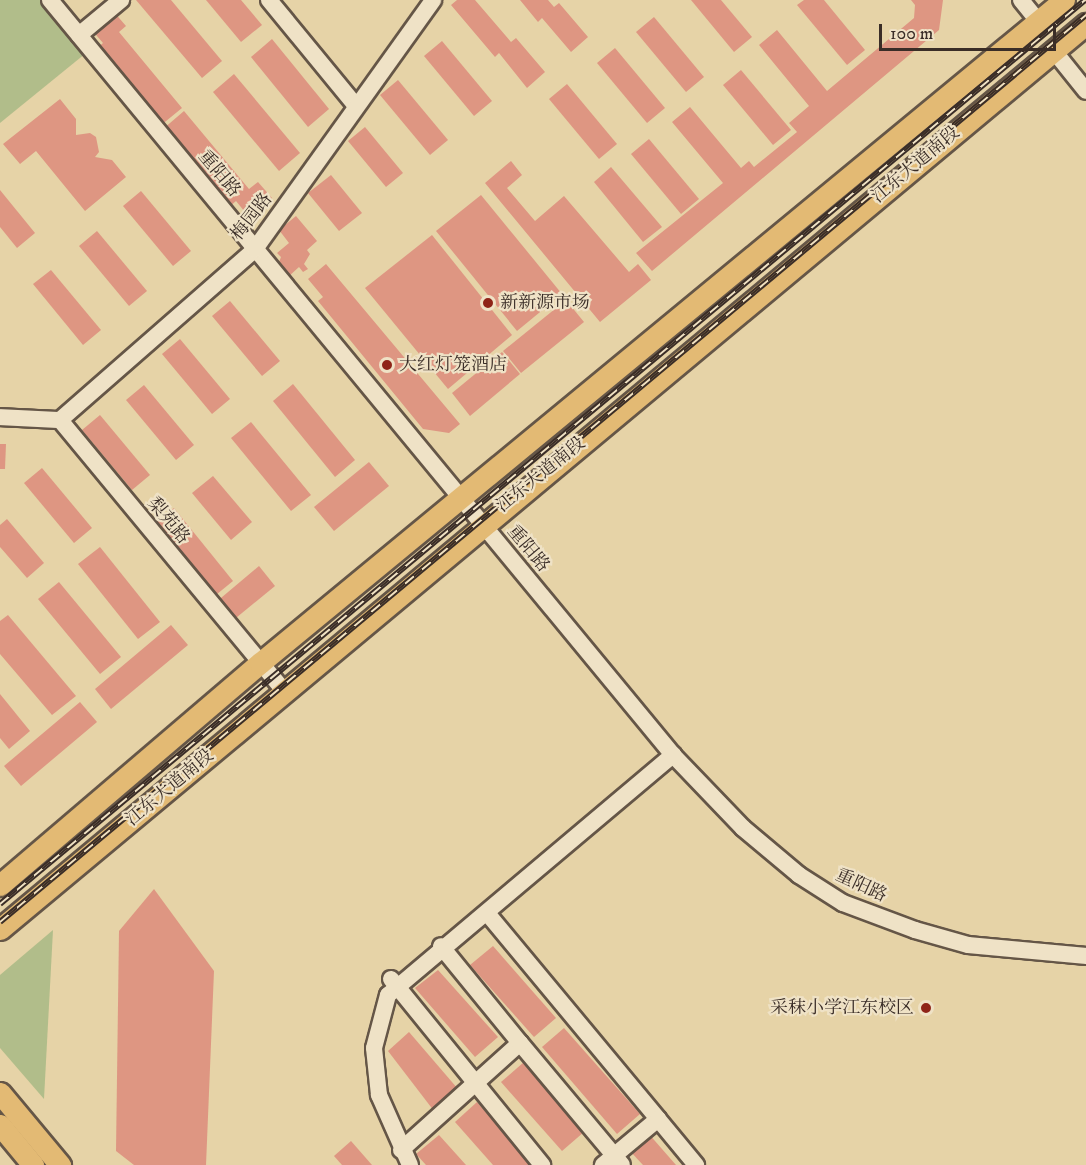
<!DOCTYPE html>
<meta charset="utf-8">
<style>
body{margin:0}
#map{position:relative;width:1086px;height:1165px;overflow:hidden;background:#e6d3a7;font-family:"IM FELL DW Pica","Noto Serif SC",serif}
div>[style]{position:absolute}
.green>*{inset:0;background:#b1bd8a}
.building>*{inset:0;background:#de9682}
.roads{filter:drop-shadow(2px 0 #655647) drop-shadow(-2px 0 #655647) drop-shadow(0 2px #655647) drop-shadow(0 -2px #655647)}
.minor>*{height:16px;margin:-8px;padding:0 8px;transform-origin:8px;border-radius:8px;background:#efe2c6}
.major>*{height:21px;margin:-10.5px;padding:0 10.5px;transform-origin:10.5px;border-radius:10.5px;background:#e3ba74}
.rail>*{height:6px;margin-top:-3px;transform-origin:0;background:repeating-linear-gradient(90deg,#efe2c6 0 11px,#3a2d27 0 22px);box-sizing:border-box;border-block:2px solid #3a2d27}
.dots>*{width:16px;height:16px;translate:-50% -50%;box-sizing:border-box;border:3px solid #efe2c6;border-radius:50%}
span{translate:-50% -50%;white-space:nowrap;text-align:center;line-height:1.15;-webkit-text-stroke:4.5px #efe2c6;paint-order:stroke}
.street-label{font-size:18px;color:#3a2d27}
.poi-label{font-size:18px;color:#3a2d27}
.left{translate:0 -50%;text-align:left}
.right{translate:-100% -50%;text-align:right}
.scale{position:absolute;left:879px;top:24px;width:177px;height:27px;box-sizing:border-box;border:3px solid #3a2d27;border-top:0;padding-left:8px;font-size:18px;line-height:21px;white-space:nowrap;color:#3a2d27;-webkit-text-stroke:4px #efe2c6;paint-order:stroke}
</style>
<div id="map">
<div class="green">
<i style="clip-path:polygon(0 0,50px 0,91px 49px,0 123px)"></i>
<i style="clip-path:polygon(53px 930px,44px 1099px,0 1048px,0 975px)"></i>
</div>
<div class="building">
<i style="clip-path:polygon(136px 0,171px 0,222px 61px,202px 78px)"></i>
<i style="clip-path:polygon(206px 0,241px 0,262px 25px,241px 42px)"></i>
<i style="clip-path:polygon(457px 0,475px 0,511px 42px,516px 38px,545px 72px,527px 88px,499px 53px,495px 57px,451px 5px)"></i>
<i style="clip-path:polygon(520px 0,548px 0,554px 7px,559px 3px,588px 37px,571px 52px,542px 18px,538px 22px)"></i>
<i style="clip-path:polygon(691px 0,721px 0,752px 37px,734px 52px)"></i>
<i style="clip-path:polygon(804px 0,824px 0,865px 50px,847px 65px,797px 5px)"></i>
<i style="clip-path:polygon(911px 0,943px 0,939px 30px,652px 271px,636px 253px,723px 183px,672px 122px,690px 107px,741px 168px,749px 161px,754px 167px,797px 132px,789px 123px,809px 106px,759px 45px,777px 30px,827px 91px,914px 18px,915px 5px)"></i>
<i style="clip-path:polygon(113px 11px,126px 26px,119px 32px,182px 108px,160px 126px,96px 49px,103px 43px,91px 29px)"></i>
<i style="clip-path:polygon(654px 17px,704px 77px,686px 92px,636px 32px)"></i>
<i style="clip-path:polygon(272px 39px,329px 109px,308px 127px,251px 57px)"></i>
<i style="clip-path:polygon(442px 41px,492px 101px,474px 116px,424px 56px)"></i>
<i style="clip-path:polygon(615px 48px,665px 108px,647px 123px,597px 63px)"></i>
<i style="clip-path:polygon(741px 70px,791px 130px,773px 145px,723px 85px)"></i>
<i style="clip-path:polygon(234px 74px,300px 153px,279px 171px,213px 92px)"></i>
<i style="clip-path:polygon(398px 80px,448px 140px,430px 155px,380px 95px)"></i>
<i style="clip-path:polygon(567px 84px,617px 144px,599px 159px,549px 99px)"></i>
<i style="clip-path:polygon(60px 99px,76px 119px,76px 135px,90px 133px,96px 137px,99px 152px,95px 157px,112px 160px,126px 177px,85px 211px,36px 151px,20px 164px,3px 144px)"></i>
<i style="clip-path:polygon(184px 111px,249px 189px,258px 182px,272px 198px,249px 217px,236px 201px,229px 207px,163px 129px)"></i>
<i style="clip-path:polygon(365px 127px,403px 173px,386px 187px,348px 141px)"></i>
<i style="clip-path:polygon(649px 139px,699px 199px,681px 214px,631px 154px)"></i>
<i style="clip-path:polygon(511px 161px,522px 175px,507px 188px,535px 221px,564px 196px,629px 272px,638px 264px,651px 280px,600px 322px,485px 183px)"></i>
<i style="clip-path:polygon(611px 167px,662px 227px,643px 242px,594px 182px)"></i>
<i style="clip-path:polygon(331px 175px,362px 213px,339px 231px,308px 193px)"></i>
<i style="clip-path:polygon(0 190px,35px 233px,17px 248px,0 227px)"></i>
<i style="clip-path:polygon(141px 191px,191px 251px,173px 266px,123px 206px)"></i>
<i style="clip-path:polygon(481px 195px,562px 294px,517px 331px,436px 231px)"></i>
<i style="clip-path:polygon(296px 216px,317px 241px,307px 250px,310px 254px,304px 264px,308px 269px,303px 272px,299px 267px,288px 277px,278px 265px,281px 257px,277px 253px,289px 243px,279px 230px)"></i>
<i style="clip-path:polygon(97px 231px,147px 291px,129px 306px,79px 246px)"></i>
<i style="clip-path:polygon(432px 235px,512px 335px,448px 389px,365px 288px)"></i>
<i style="clip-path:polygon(326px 264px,460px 424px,449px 433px,423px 429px,318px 301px,323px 297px,308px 279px)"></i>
<i style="clip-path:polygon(51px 270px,101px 330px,83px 345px,33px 284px)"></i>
<i style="clip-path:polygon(566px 300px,584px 322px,521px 373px,503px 351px)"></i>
<i style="clip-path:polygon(230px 301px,280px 361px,262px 376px,212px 316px)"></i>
<i style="clip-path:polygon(180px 339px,230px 399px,212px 414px,162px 354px)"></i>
<i style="clip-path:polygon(502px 352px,520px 374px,470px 416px,452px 393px)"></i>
<i style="clip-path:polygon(293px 384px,355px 460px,335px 477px,273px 401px)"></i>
<i style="clip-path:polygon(144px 385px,194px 445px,176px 460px,126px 400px)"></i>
<i style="clip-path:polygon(100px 415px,150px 475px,132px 490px,82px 430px)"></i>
<i style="clip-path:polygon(251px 422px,311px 495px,291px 511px,231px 438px)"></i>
<i style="clip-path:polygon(0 444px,6px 444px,5px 469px,0 469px)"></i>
<i style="clip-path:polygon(369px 462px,389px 486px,334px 531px,314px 507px)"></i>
<i style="clip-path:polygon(42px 468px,92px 528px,74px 543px,24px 483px)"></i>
<i style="clip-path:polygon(213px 476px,252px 522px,231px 540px,192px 493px)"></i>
<i style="clip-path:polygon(174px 508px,233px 581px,211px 599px,152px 526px)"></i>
<i style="clip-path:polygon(7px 519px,44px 563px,27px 578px,0 547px,0 525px)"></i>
<i style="clip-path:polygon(100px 547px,160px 622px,138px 639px,78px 564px)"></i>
<i style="clip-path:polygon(259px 566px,275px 586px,231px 622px,215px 603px)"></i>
<i style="clip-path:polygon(59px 582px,121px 657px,100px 674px,38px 599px)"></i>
<i style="clip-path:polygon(8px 615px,76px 696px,52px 715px,0 654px,0 621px)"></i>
<i style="clip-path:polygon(171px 625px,188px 645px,111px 709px,95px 689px)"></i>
<i style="clip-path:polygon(0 694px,30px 731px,9px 749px,0 738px)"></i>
<i style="clip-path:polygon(80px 702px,97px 722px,21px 786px,4px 766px)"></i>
<i style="clip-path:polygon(154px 889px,214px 971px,206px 1165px,134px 1165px,116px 1151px,119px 931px)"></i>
<i style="clip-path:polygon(493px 946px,556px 1018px,534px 1037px,470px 965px)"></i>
<i style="clip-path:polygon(438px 970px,498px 1037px,475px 1057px,415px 988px)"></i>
<i style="clip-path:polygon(564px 1028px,640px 1114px,617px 1134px,542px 1047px)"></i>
<i style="clip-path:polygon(409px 1032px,458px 1089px,434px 1111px,388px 1051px)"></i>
<i style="clip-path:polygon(524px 1062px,584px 1132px,562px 1151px,501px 1082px)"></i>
<i style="clip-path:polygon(477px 1102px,532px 1165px,493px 1165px,455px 1122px)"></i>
<i style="clip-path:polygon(648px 1133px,676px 1165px,643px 1165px,629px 1150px)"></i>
<i style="clip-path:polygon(439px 1135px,466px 1165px,426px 1165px,416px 1154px)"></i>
<i style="clip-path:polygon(351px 1141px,372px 1165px,342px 1165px,334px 1156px)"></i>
</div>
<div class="roads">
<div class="minor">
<i style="left:50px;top:0;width:979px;rotate:50.47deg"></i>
<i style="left:673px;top:755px;width:101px;rotate:46.2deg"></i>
<i style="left:743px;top:828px;width:73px;rotate:40deg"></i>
<i style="left:799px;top:875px;width:52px;rotate:32.5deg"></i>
<i style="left:843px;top:903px;width:77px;rotate:20.6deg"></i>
<i style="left:915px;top:930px;width:55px;rotate:15.8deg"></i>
<i style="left:968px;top:945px;width:119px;rotate:5.3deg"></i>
<i style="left:269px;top:0;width:137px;rotate:50.6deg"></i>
<i style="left:1021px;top:0;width:27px;rotate:51deg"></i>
<i style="left:79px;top:35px;width:55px;rotate:-39.8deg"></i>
<i style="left:1054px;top:51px;width:51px;rotate:51.3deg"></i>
<i style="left:0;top:417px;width:60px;rotate:2.9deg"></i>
<i style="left:60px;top:420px;width:353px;rotate:50.4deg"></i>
<i style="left:60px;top:420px;width:259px;rotate:-41.2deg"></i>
<i style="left:255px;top:249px;width:306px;rotate:-54.4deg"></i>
<i style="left:487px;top:913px;width:268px;rotate:50.3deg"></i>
<i style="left:658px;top:1119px;width:72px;rotate:140.1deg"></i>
<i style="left:391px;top:979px;width:240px;rotate:50.9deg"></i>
<i style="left:520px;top:1043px;width:159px;rotate:50.1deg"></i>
<i style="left:658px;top:1119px;width:60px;rotate:50.4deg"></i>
<i style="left:401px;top:1150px;width:160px;rotate:-42deg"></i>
<i style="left:520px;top:1043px;width:125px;rotate:-129.2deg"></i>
<i style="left:410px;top:1165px;width:77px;rotate:-113.9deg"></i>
<i style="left:379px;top:1095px;width:47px;rotate:-96.1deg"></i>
<i style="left:374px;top:1048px;width:55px;rotate:-75.2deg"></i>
<i style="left:388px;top:995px;width:373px;rotate:-40.1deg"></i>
</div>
<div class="major">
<i style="left:0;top:885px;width:342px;rotate:-40.5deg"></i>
<i style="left:260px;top:663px;width:1042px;rotate:-39.51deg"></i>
<i style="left:0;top:929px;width:1414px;rotate:-39.81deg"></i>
<i style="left:0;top:1093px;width:94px;rotate:50.2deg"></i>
<i style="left:0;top:1125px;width:52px;rotate:50.5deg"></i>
</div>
</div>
<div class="rail">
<i style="left:0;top:904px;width:1412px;rotate:-39.8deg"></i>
<i style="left:0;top:922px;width:1415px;rotate:-39.87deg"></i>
</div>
<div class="dots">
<i style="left:488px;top:303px;background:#8f2418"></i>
<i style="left:387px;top:365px;background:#8f2418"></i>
<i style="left:926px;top:1008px;background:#8f2418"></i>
</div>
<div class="street-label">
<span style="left:916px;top:165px;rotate:-40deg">江东大道南段</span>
<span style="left:219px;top:174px;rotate:50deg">重阳路</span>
<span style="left:252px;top:217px;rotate:-52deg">梅园路</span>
<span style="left:541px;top:475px;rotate:-39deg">江东大道南段</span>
<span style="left:168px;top:521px;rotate:50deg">梨苑路</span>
<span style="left:528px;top:549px;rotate:50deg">重阳路</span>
<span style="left:170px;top:788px;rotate:-40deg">江东大道南段</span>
<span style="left:861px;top:886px;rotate:25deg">重阳路</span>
</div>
<div class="poi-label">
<span class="left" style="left:500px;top:303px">新新源市场</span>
<span class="left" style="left:399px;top:365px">大红灯笼酒店</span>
<span class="right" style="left:914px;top:1008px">采秣小学江东校区</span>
</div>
<div class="scale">100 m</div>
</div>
